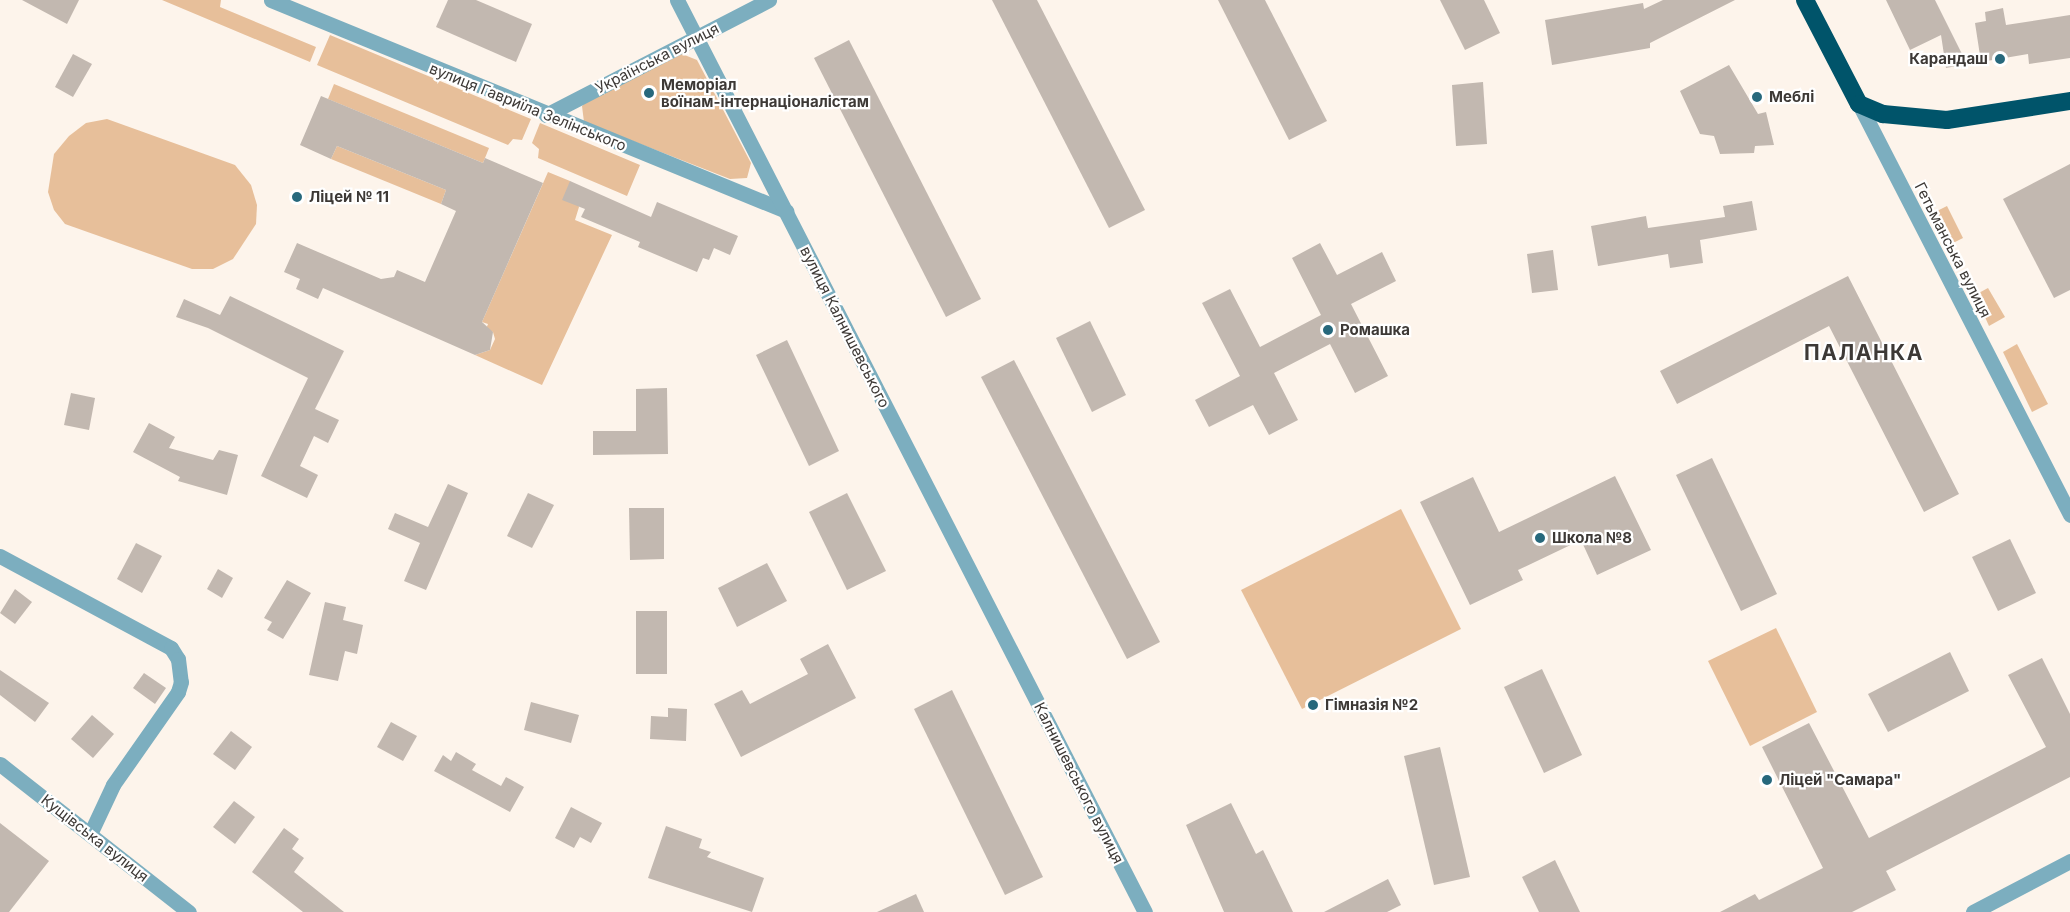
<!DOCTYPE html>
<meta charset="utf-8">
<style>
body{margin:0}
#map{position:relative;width:2070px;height:912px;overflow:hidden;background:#fdf4eb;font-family:Inter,sans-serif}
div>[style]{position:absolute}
.green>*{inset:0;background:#e7bf9a}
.building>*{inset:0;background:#c2b8b0}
.minor>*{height:15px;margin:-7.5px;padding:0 7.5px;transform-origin:7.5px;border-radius:7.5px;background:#7caebf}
.highway>*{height:18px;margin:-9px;padding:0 9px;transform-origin:9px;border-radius:9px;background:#00546a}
.dots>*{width:16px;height:16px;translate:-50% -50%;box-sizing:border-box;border:3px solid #fff;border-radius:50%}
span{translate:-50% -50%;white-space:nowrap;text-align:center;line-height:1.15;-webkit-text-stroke:4.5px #fff;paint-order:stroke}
.street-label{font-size:15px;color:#3d3936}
.poi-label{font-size:15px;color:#3d3936;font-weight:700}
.right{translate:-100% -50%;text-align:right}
.left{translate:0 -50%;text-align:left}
.district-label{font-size:21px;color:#3d3936;font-weight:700;letter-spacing:1.5px}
</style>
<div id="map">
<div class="green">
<i style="clip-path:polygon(162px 0,221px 0,220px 7px,316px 47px,310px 62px)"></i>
<i style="clip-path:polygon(330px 35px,531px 119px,522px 140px,513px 139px,508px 145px,317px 65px)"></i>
<i style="clip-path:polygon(682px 54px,697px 60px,751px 163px,747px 178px,730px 179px,584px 122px,582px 106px,587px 101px)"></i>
<i style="clip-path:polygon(334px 84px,489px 148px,483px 163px,328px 99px)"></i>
<i style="clip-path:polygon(107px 119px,235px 165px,251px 185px,257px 205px,256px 224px,233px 259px,213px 269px,192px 269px,65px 224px,54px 210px,48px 192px,54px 154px,69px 136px,86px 123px)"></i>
<i style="clip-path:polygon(540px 123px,640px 165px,627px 196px,538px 158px,539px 149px,532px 143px)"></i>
<i style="clip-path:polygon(337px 146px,446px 190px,441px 204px,331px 159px)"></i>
<i style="clip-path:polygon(548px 172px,570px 181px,579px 207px,575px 220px,612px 235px,542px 385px,475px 355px,490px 350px,495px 339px,493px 332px,486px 329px,488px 324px,482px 322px)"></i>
<i style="clip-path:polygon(1947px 206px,1963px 238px,1949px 245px,1933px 213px)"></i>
<i style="clip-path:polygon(1988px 288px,2005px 317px,1989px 326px,1975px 295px)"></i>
<i style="clip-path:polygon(2017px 344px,2048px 404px,2032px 412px,2003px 352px)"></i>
<i style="clip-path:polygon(1401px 509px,1461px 629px,1302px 709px,1241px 590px)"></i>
<i style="clip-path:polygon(1776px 628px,1817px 712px,1750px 746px,1708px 661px)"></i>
</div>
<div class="building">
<i style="clip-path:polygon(22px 0,79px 0,67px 24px)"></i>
<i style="clip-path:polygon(448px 0,476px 0,532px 24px,516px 62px,436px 27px)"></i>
<i style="clip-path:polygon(992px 0,1037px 0,1145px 210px,1109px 228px)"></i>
<i style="clip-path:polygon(1218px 0,1265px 0,1327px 121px,1289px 140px)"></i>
<i style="clip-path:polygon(1440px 0,1484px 0,1500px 33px,1465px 50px)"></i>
<i style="clip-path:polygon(1663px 0,1735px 0,1650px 43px,1650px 48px,1552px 65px,1545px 20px,1643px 3px,1644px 9px)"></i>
<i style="clip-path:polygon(1886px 0,1935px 0,1967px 64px,1946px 68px,1941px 35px,1910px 50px)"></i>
<i style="clip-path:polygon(2003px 8px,2006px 25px,2070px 15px,2070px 58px,2029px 64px,2028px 54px,1981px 62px,1975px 23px,1986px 21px,1985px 12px)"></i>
<i style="clip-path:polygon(849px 40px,981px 299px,946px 317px,814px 58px)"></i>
<i style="clip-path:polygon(73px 54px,92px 64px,73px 97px,55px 87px)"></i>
<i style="clip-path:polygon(1729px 65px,1758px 114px,1766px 112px,1774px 145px,1755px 146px,1754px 153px,1720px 154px,1714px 136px,1700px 134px,1680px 91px)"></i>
<i style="clip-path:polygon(1483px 82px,1487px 144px,1456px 146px,1452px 85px)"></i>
<i style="clip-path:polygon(321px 96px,483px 163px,485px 158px,543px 183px,482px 322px,493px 332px,490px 350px,475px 355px,323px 288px,318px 299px,296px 289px,300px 279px,284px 272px,297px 243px,381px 279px,394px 277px,397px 270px,425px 282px,456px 211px,441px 204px,446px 190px,337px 146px,331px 159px,300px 145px)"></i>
<i style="clip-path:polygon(2070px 164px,2070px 290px,2054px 298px,2003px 199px)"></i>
<i style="clip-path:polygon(570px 181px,651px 217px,657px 202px,738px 236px,730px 255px,714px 248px,709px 260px,703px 258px,697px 272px,638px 247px,640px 242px,581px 217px,585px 209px,562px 200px)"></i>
<i style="clip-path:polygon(1752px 201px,1757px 230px,1700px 240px,1703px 263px,1670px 268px,1668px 254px,1598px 266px,1591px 226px,1646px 216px,1648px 228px,1725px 217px,1723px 206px)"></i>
<i style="clip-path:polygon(1320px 243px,1337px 275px,1382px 252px,1396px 281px,1351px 304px,1388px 376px,1355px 393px,1330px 344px,1274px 373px,1298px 420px,1269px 435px,1253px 405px,1209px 427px,1195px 400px,1240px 376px,1202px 303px,1230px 289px,1260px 347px,1321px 315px,1292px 258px)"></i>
<i style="clip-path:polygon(1553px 250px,1558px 290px,1532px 293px,1527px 254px)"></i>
<i style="clip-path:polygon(1848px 276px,1959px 494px,1924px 512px,1829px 326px,1677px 404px,1660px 371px)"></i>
<i style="clip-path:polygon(230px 296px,344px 351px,315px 409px,339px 420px,328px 443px,314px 436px,300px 466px,318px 475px,307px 498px,261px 476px,308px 378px,208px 328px,176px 317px,184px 299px,220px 315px)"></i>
<i style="clip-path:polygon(1090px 321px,1126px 395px,1092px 412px,1056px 338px)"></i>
<i style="clip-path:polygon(787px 340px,839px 451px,809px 466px,756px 355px)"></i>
<i style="clip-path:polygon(1014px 360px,1160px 642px,1127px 659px,981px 377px)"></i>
<i style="clip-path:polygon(667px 388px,668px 454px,593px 455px,593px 431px,636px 431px,636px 389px)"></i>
<i style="clip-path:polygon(71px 393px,95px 398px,89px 430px,64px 425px)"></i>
<i style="clip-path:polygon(149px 423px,175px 437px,169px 448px,213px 460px,219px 450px,238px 455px,227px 495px,178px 481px,180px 477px,133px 452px)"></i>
<i style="clip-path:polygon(1712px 458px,1777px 594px,1741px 611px,1676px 475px)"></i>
<i style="clip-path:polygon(1615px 476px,1651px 550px,1597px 575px,1581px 540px,1518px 570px,1523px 580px,1470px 605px,1420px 502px,1473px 477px,1499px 532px)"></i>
<i style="clip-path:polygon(448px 484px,468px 493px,426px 590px,404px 581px,420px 543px,388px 529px,395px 513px,428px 527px)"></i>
<i style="clip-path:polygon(528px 493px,554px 505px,532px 548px,507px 536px)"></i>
<i style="clip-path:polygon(847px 493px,886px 571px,847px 590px,809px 512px)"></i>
<i style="clip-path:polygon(629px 508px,664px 508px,664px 559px,630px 560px)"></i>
<i style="clip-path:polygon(2010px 539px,2036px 593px,1998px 611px,1972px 557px)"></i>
<i style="clip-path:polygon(136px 543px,162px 556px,142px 593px,117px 579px)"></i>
<i style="clip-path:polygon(767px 563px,787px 601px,737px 627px,718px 588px)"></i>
<i style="clip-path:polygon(218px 569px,233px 578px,222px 598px,207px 589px)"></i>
<i style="clip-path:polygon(287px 580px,311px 593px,283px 639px,267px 630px,272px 622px,264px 618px)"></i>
<i style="clip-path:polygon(15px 589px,32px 602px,15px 624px,0 613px)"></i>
<i style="clip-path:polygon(325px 602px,346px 607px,343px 620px,363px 625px,357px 654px,345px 651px,338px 681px,309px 675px)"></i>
<i style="clip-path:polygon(636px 611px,667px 611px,667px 674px,636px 674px)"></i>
<i style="clip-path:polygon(828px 644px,856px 698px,741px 757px,714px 704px,742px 690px,750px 704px,808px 674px,800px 659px)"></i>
<i style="clip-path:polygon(1950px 652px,1969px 691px,1888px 732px,1868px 694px)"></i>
<i style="clip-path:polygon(2042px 658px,2070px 714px,2070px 777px,1886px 871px,1896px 890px,1852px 912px,1720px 912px,1755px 894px,1759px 900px,1823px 868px,1762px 747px,1809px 723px,1869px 838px,2046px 747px,2008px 675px)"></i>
<i style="clip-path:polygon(1542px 669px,1582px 755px,1544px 773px,1504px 687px)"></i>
<i style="clip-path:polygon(0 670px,49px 703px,35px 722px,0 695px)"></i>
<i style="clip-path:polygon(144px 673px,166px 688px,155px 704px,133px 688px)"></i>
<i style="clip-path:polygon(952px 690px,1043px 877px,1005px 895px,914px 709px)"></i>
<i style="clip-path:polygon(531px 702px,579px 715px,571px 743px,524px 730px)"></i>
<i style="clip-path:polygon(668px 708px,687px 709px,686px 741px,650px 739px,651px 716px,668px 717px)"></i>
<i style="clip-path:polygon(92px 715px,114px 734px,93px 758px,71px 739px)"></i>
<i style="clip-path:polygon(391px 722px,417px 736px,403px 761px,377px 747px)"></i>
<i style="clip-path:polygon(231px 731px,252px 747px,235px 770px,213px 754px)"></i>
<i style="clip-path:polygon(1440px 747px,1470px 877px,1434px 885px,1404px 756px)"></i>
<i style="clip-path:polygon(456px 752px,476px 764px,472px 770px,501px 786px,506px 777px,524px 787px,510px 812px,434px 771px,443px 755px,451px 761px)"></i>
<i style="clip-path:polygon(234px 801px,255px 817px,235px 844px,213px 827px)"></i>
<i style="clip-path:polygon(1231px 803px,1256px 854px,1263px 850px,1293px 912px,1224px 912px,1186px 825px)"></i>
<i style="clip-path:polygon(571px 807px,602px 823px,591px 843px,580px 837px,574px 848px,555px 838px)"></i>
<i style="clip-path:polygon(0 823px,49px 861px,9px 912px,0 912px)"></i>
<i style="clip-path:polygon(666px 826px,702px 839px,699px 848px,711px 852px,707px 857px,764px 878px,752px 912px,648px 878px)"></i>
<i style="clip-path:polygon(284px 828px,299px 839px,292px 849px,304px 858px,294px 872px,344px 912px,303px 912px,252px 872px)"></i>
<i style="clip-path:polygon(1555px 860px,1580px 912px,1539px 912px,1522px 877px)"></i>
<i style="clip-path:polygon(1388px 879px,1401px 905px,1387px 912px,1324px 912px)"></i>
<i style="clip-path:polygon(916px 894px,924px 912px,877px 912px)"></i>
</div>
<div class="minor">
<i style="left:271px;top:0;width:557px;rotate:22.28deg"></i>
<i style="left:677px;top:0;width:1025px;rotate:62.84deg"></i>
<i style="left:1859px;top:104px;width:462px;rotate:62.8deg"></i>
<i style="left:546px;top:115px;width:251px;rotate:-27.3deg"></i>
<i style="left:0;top:556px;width:194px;rotate:28.3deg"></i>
<i style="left:171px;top:648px;width:13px;rotate:58deg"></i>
<i style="left:178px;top:659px;width:23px;rotate:83deg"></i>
<i style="left:181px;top:682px;width:10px;rotate:107deg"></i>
<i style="left:178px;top:692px;width:113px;rotate:125deg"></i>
<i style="left:113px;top:785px;width:54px;rotate:115.1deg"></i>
<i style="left:0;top:764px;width:240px;rotate:38.1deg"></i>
<i style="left:1973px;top:912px;width:110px;rotate:-27.7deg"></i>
</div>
<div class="highway">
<i style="left:1805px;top:0;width:117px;rotate:62.6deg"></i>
<i style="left:1859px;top:104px;width:26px;rotate:23deg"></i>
<i style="left:1883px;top:114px;width:64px;rotate:5.4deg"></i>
<i style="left:1947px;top:120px;width:124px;rotate:-8.8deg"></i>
</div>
<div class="dots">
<i style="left:2000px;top:59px;background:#27687c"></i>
<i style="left:649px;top:93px;background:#27687c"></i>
<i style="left:1757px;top:97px;background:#27687c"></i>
<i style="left:297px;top:197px;background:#27687c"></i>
<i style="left:1328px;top:330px;background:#27687c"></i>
<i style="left:1540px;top:538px;background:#27687c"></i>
<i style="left:1313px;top:705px;background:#27687c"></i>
<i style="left:1767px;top:780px;background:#27687c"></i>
</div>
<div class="street-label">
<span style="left:657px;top:58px;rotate:-27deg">Українська вулиця</span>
<span style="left:528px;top:107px;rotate:22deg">вулиця Гавриїла Зелінського</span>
<span style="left:1953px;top:250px;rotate:63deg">Гетьманська вулиця</span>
<span style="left:845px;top:327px;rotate:63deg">вулиця Калнишевського</span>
<span style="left:1079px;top:783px;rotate:63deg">Калнишевського вулиця</span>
<span style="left:95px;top:838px;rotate:38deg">Кущівська вулиця</span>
</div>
<div class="poi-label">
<span class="right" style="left:1988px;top:59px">Карандаш</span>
<span class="left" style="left:661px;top:93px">Меморіал<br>воїнам-інтернаціоналістам</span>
<span class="left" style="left:1769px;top:97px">Меблі</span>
<span class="left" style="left:309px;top:197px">Ліцей № 11</span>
<span class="left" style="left:1340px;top:330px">Ромашка</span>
<span class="left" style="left:1552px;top:538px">Школа №8</span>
<span class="left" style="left:1325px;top:705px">Гімназія №2</span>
<span class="left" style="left:1779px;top:780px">Ліцей "Самара"</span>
</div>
<div class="district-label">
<span style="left:1864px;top:353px">ПАЛАНКА</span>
</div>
</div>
